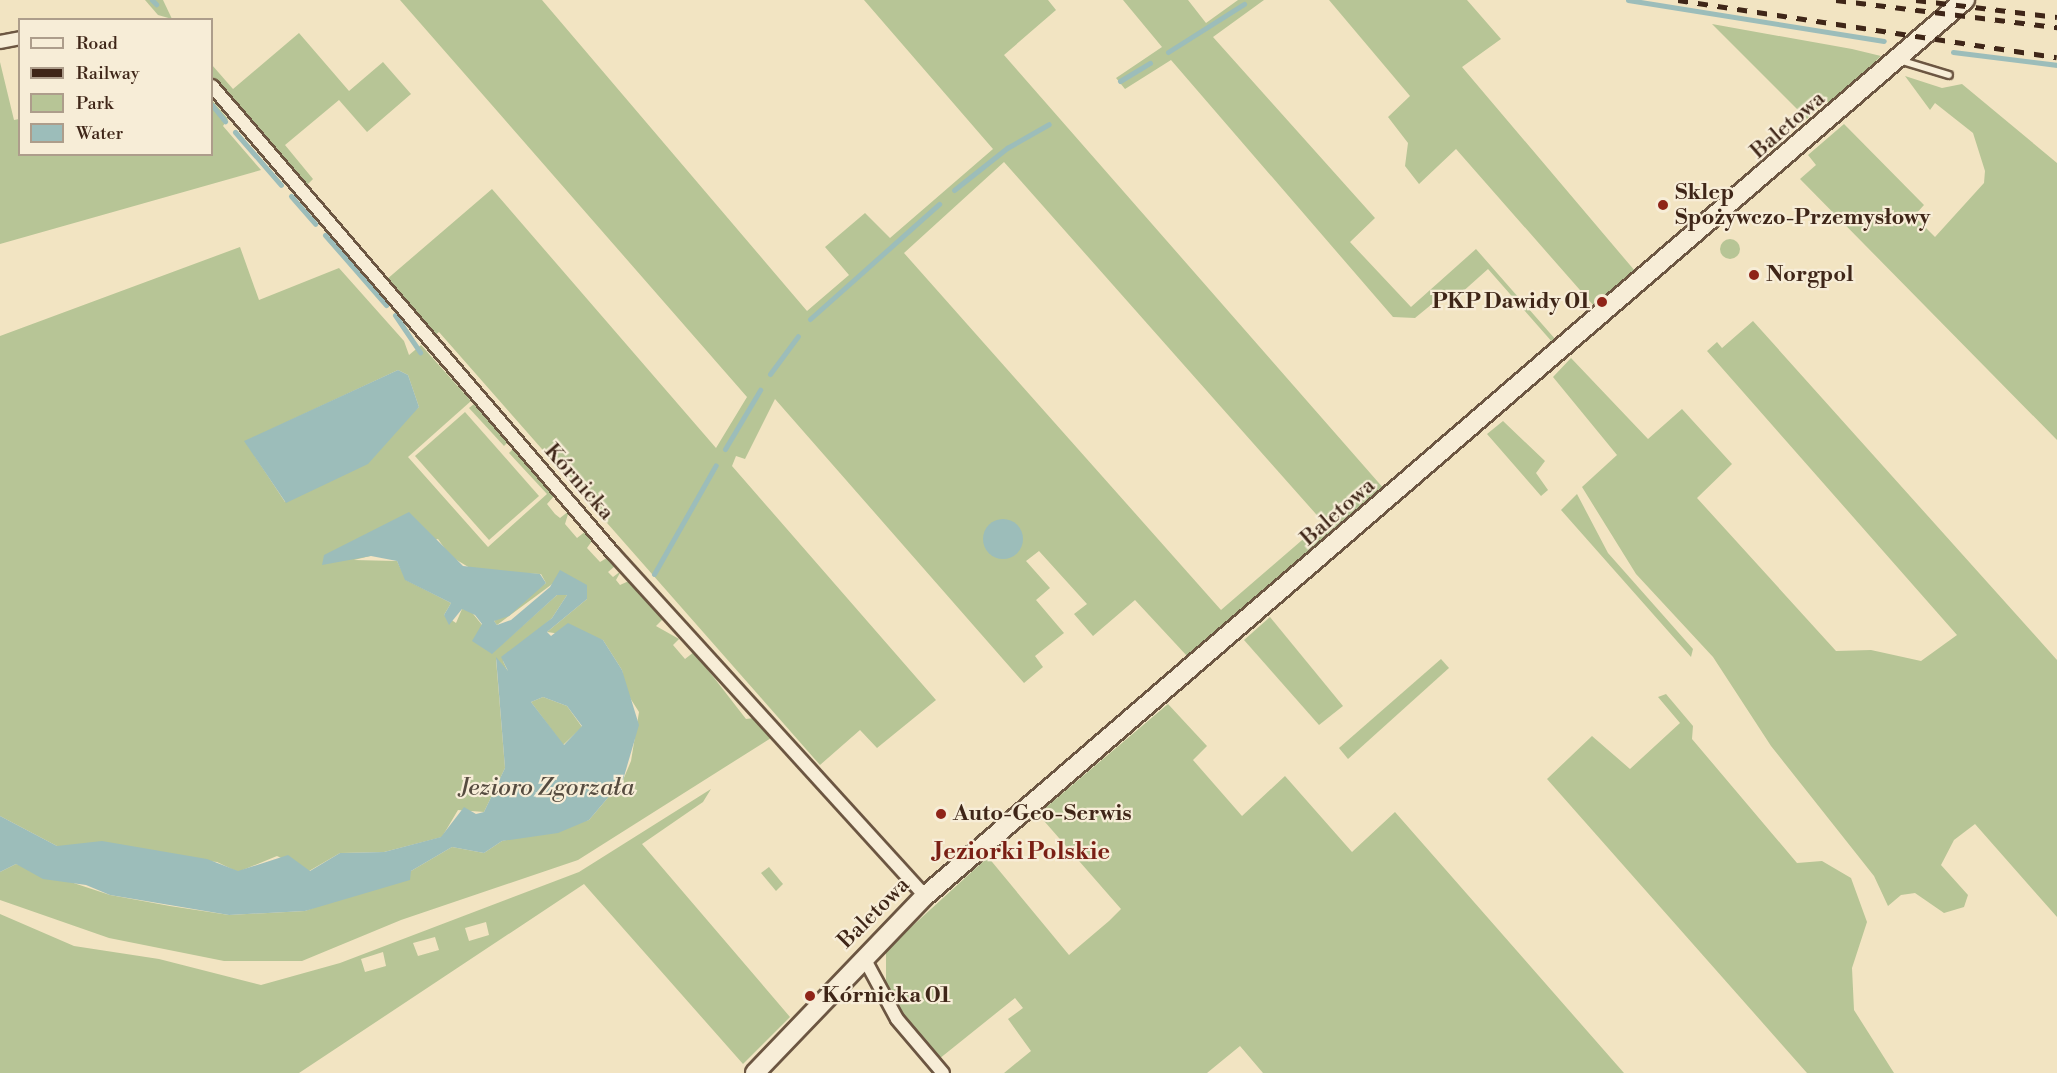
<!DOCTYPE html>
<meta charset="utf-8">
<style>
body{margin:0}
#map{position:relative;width:2057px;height:1073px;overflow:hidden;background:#f2e4c2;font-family:"Libre Bodoni",serif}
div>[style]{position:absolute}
.green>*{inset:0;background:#b7c596}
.round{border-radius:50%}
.water>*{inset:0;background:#9cbdba}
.stream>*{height:5px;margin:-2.5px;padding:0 2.5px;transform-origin:2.5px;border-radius:2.5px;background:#9cbdba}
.roads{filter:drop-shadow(2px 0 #6c5642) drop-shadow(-2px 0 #6c5642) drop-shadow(0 2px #6c5642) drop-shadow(0 -2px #6c5642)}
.lane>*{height:6px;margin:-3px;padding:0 3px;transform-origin:3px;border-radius:3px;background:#f7edd7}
.street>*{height:12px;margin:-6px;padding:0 6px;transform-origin:6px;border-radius:6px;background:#f7edd7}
.secondary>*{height:18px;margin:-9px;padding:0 9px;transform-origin:9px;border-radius:9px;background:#f7edd7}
.rail>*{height:4.5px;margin-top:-2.25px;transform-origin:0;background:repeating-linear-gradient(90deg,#3f2618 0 10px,transparent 0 20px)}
.dots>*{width:16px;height:16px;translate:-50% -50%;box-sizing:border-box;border:3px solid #f7edd7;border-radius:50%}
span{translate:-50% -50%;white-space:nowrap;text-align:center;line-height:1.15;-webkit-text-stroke:4.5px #f7edd7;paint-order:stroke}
.street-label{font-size:22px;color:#3f2618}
.poi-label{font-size:22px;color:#3f2618;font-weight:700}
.left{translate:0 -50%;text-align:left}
.right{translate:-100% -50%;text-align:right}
.water-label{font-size:24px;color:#564c40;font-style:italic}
.neighbourhood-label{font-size:24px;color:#7a1f14;font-weight:700}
.legend{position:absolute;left:18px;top:18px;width:195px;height:138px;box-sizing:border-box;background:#f7edd7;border:2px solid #ad9d8b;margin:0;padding:8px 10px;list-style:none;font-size:18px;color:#3f2618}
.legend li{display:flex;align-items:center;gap:12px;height:30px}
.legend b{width:30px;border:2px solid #ad9d8b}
</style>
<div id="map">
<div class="green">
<i style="clip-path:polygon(145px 0,163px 0,172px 19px,158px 15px)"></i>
<i style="clip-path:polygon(evenodd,400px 0,542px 0,807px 311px,849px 275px,825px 247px,865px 213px,890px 238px,993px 149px,864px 0,1048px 0,1056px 10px,1004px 55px,1385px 490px,1187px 656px,1135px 600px,1093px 636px,1074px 614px,1087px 604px,1039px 551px,1026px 561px,1050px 588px,1036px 600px,1064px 633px,1035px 656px,1043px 667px,1024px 683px,775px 399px,745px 459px,736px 456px,732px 466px,936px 700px,877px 748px,860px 730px,820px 765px,439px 332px,434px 336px,386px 280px,492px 189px,716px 448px,747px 397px,400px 0,1004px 162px,1323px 522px,1221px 610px,904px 253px,1004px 162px)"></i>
<i style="clip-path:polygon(1123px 0,1188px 0,1206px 23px,1238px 0,1264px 0,1213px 37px,1375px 218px,1350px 242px,1411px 307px,1476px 249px,1556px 340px,1553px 343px,1488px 269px,1450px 303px,1443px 295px,1415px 318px,1393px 317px,1171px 60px,1125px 89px,1116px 78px,1162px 47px)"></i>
<i style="clip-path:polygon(1329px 0,1467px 0,1501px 39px,1462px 67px,1635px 271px,1594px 306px,1456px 149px,1419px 184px,1405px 166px,1408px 143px,1388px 117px,1410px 96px)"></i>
<i style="clip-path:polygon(1712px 24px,1852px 49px,1881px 56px,1833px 103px,1824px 101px,1807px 119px)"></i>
<i style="clip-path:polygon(299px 33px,349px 91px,383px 62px,411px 94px,367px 132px,339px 100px,285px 145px,313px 179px,304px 188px,212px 77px,212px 65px,233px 89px)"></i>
<i style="clip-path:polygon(0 62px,14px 120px,19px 119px,20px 154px,212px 154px,212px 100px,228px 119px,223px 126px,261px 170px,0 244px)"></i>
<i style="clip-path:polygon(1905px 76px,1942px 88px,1962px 84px,2057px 163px,2057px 440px,1800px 179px,1816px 165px,1808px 155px,1844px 124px,1924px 205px,1914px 216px,1935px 237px,1984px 183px,1985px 171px,1973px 133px,1935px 103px,1930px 110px)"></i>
<i class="round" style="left:1720px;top:239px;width:20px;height:20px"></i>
<i style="clip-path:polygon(evenodd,240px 247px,259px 300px,339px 268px,404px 341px,409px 355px,421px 345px,471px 401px,408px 457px,488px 547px,547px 494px,509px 453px,513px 449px,555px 495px,547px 504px,555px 514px,560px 518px,569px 511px,565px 524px,577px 538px,586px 531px,594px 538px,587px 548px,600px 562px,610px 556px,615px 566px,608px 572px,613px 577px,621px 571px,616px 580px,620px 585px,631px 580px,664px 618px,656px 626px,679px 639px,673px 645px,685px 659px,694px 652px,746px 719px,754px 718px,771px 738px,578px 860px,401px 920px,302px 961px,224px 961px,109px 938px,0 900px,0 872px,16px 864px,110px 895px,170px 906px,229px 915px,305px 911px,411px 871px,452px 847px,484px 853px,502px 841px,589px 820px,623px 780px,631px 761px,639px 712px,625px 690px,622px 670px,603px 640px,547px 632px,587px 599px,555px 582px,497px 625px,494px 621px,546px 583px,541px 574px,475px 571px,450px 556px,438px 539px,354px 560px,397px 561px,406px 580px,451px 603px,444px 615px,456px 623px,462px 609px,470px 610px,482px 625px,478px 644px,492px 653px,557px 595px,563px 591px,567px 595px,552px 618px,503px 661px,508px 672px,496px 659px,505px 768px,484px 812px,458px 810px,442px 837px,384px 852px,340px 853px,309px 871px,277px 856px,238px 872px,217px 862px,57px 846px,0 816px,0 336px,240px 247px,398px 370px,408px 375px,419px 407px,329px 480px,285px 502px,254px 455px,274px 428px,398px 370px)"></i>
<i style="clip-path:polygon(1753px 321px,2057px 660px,2057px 917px,1975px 824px,1954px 840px,1941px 865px,1968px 895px,1964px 907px,1944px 913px,1915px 893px,1901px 895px,1888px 906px,1874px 876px,1771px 746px,1713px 657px,1636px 574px,1582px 487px,1617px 455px,1553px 377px,1571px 358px,1648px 439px,1682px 409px,1732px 464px,1697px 498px,1836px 651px,1871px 650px,1921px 661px,1957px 635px,1707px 351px,1717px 342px,1722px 348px)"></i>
<i style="clip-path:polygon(474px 404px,508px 442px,504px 446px,469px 408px)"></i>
<i style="clip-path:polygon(465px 412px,539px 496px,489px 540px,415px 456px)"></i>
<i style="clip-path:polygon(1503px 421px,1545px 461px,1536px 473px,1548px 490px,1541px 496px,1487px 434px)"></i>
<i style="clip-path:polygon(1577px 494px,1608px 553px,1693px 649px,1691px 657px,1561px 510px)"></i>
<i style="clip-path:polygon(1270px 617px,1343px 706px,1319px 725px,1244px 640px)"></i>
<i style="clip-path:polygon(1441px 659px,1449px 668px,1348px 759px,1339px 748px)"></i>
<i style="clip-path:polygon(1666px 694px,1693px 726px,1692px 739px,1797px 863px,1822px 861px,1851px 878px,1867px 922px,1852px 968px,1854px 1010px,1894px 1073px,1807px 1073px,1547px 779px,1592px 736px,1630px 769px,1680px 723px,1658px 697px)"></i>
<i style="clip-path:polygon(543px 697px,567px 706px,582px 727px,563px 745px,531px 702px)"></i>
<i style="clip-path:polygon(1168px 704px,1207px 746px,1193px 760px,1242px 816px,1285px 776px,1352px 852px,1395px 812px,1624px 1073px,1263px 1073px,1240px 1046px,1207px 1073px,1004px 1073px,1031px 1051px,1008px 1019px,1023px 1008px,1015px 998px,939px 1059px,886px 992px,886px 950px,988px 857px,1069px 955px,1109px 921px,1121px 909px,1038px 814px)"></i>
<i style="clip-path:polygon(evenodd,711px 789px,703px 802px,642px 844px,790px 1017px,743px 1064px,584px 884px,299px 1073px,0 1073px,0 914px,74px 946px,159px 959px,261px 985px,340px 963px,579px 872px,711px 789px,486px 922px,489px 935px,469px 941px,465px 928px,486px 922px,711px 789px,435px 937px,439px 950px,418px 956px,413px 943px,435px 937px,711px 789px,383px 952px,386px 966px,365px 972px,361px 959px,383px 952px)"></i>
<i style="clip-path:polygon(769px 867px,783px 884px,776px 891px,761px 873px)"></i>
</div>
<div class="water">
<i style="clip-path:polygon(398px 370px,408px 375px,419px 407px,368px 464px,286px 503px,244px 441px)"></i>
<i style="clip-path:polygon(evenodd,409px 512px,463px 566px,540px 574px,546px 583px,509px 616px,494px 621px,497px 625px,511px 620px,550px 587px,560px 570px,587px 585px,587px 599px,547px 632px,551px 636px,568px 623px,603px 640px,622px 670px,639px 725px,623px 780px,589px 820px,558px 833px,502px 841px,484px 853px,452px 847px,411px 871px,410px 880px,305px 911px,229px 915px,110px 895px,86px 885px,43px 879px,16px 864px,0 872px,0 816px,57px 846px,102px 841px,207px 859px,238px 871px,288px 855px,310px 871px,340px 853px,384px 852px,441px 837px,464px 807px,476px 814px,484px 812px,505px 768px,496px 657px,508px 671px,501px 657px,552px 618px,567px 595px,557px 595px,492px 654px,472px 641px,482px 624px,475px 615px,462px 609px,449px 625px,444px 615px,451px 603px,405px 580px,397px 561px,371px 556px,322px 565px,324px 555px,409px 512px,543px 697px,567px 706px,582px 726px,564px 745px,531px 702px,543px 697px)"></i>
<i class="round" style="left:983px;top:519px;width:40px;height:40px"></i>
</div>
<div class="stream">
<i style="left:152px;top:0;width:6px;rotate:45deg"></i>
<i style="left:1628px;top:0;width:259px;rotate:9.1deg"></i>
<i style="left:1168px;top:52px;width:90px;rotate:-32.3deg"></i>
<i style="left:1953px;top:52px;width:105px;rotate:7.1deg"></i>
<i style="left:1120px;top:81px;width:35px;rotate:-31deg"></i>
<i style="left:212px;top:105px;width:21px;rotate:51deg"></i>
<i style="left:235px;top:132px;width:70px;rotate:49deg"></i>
<i style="left:954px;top:190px;width:68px;rotate:-38.4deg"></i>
<i style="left:1007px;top:148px;width:48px;rotate:-29.7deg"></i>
<i style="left:291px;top:196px;width:37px;rotate:49deg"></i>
<i style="left:325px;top:235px;width:93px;rotate:48.9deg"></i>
<i style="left:395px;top:315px;width:45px;rotate:56deg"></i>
<i style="left:810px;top:319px;width:173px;rotate:-41.7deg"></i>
<i style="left:770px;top:374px;width:47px;rotate:-53.6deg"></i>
<i style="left:725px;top:449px;width:69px;rotate:-59.3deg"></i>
<i style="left:654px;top:574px;width:125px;rotate:-60.4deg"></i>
</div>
<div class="roads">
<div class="lane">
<i style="left:1899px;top:60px;width:52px;rotate:16.7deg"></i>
</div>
<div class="street">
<i style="left:0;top:42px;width:20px;rotate:-11deg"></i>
<i style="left:212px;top:86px;width:616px;rotate:49.35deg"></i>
<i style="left:613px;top:553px;width:464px;rotate:47.7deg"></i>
<i style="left:864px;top:958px;width:69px;rotate:61.6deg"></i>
<i style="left:897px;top:1019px;width:71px;rotate:49.6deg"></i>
</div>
<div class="secondary">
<i style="left:755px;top:1073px;width:245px;rotate:-46.2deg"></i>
<i style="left:925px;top:896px;width:1373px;rotate:-40.75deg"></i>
</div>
</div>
<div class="rail">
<i style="left:1678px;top:0;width:383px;rotate:8.6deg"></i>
<i style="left:1836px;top:0;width:223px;rotate:7deg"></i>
<i style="left:1916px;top:0;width:142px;rotate:6.9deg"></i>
</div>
<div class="dots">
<i style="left:1663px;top:205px;background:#8f2418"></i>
<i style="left:1754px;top:275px;background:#8f2418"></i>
<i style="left:1602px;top:302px;background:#8f2418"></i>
<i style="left:941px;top:814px;background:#8f2418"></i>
<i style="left:810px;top:996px;background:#8f2418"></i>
</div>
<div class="street-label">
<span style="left:1788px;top:125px;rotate:-41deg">Baletowa</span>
<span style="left:579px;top:482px;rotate:49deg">Kórnicka</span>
<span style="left:1338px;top:512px;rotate:-41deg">Baletowa</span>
<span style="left:874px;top:913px;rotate:-45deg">Baletowa</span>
</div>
<div class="poi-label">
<span class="left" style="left:1675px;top:205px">Sklep<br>Spożywczo-Przemysłowy</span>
<span class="left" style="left:1766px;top:275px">Norgpol</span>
<span class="right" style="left:1590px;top:302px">PKP Dawidy 01</span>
<span class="left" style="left:953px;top:814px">Auto-Geo-Serwis</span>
<span class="left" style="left:822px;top:996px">Kórnicka 01</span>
</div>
<div class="water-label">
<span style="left:547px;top:789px">Jezioro Zgorzała</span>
</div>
<div class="neighbourhood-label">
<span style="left:1022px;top:853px">Jeziorki Polskie</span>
</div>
<ul class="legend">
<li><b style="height:8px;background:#f7edd7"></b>Road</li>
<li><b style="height:8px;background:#3f2618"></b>Railway</li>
<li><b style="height:16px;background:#b7c596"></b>Park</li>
<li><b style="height:16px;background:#9cbdba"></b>Water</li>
</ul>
</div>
